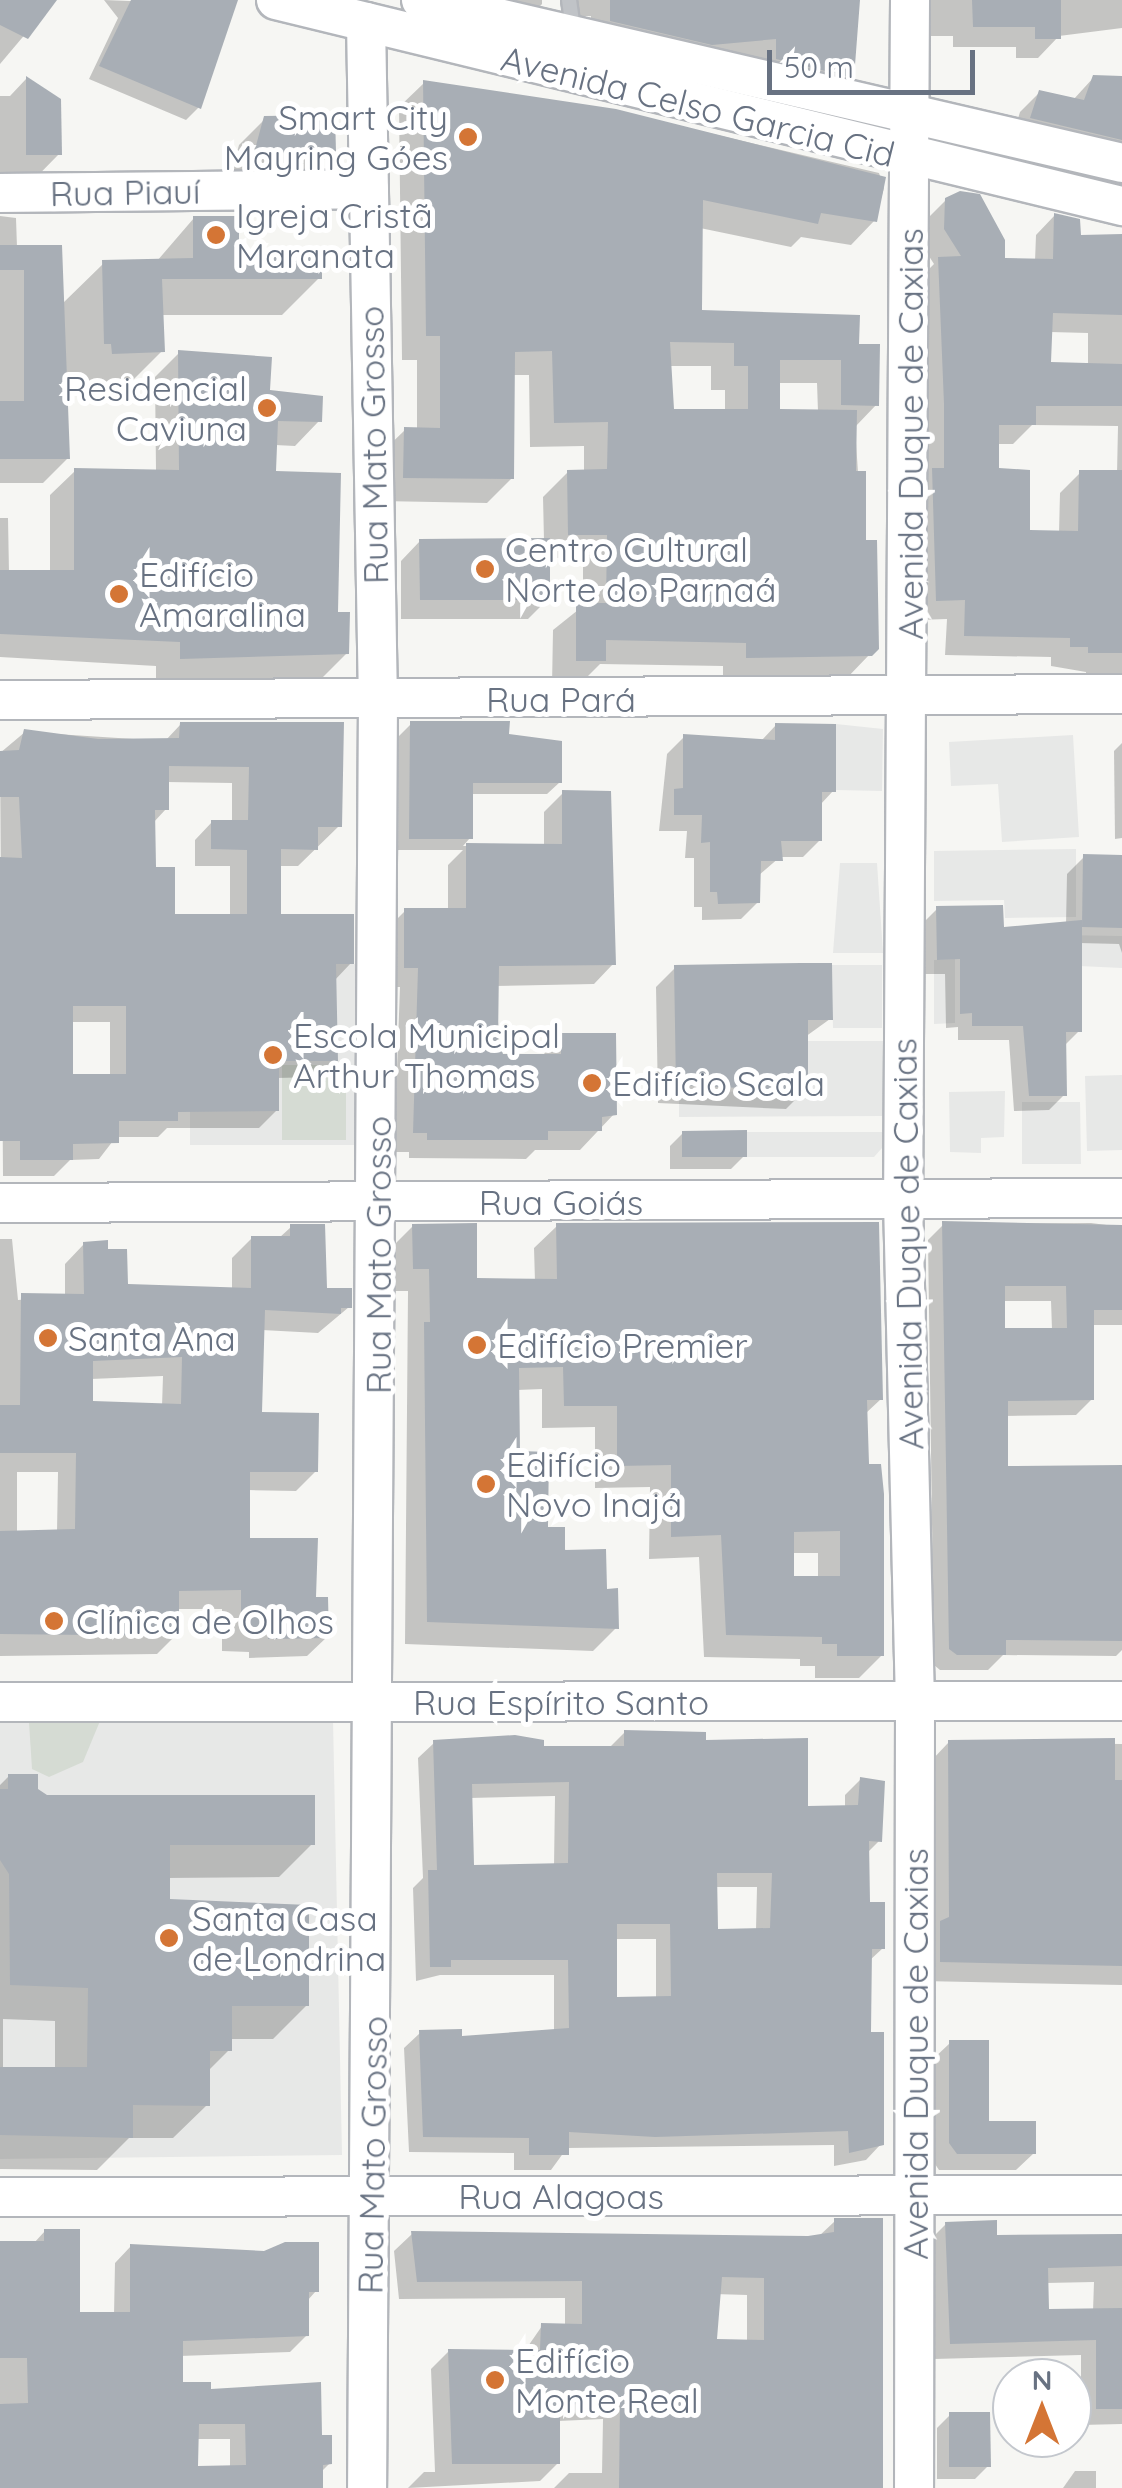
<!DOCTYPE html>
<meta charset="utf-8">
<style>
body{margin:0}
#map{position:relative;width:1122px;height:2488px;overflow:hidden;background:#f6f6f3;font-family:Quicksand,sans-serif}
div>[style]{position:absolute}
.built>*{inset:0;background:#e7e8e7}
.green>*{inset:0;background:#d5dbd3}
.shadow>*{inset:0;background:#0003}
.building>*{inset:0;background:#a8aeb5}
.roads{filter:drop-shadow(2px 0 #b3b6bb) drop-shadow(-2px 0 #b3b6bb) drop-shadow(0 2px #b3b6bb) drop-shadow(0 -2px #b3b6bb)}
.lane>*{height:14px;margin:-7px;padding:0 7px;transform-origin:7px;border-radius:7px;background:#c0c3c7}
.secondary>*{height:38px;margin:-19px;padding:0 19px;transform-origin:19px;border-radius:19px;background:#fff}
.dots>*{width:28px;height:28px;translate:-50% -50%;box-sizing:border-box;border:5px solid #fff;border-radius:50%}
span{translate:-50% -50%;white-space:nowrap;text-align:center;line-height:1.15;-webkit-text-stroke:10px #fff;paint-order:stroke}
.street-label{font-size:35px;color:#687282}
.poi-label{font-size:35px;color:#687282}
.right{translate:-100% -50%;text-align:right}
.left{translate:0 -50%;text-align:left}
.north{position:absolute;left:992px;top:2358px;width:100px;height:100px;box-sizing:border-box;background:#fff;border:2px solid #c3c7cd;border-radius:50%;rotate:0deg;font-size:28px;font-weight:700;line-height:40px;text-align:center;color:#687282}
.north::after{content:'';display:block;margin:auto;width:35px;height:45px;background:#d47535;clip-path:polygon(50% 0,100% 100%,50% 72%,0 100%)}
.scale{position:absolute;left:767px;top:50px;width:208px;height:45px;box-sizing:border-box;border:5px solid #687282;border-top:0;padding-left:12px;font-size:30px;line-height:35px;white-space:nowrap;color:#687282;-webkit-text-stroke:8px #fff;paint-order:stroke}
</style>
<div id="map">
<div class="built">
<i style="clip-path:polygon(836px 724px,883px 729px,882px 791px,836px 790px)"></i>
<i style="clip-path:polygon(1073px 735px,1079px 837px,1002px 842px,998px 784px,951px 786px,949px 742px)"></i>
<i style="clip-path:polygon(1076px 849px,1076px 917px,1005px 918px,1004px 900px,934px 901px,934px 851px)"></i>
<i style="clip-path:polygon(840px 863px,877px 863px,883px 953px,833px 953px)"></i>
<i style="clip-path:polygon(1061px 935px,1122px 936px,1122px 968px,1058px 965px)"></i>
<i style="clip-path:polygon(955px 959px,955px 1023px,934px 1024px,934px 960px)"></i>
<i style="clip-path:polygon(190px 964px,356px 964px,356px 1145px,190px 1145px)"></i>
<i style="clip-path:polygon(832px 965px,882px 965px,882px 1028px,833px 1028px)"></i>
<i style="clip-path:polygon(807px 1041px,883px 1041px,883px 1116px,679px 1117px,679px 1092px,807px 1091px)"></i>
<i style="clip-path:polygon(1122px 1075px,1122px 1150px,1087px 1151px,1085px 1076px)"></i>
<i style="clip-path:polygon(1005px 1091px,1004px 1137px,981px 1138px,981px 1153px,950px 1152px,949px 1092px)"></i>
<i style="clip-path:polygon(1022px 1102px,1080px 1102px,1081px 1164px,1022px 1164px)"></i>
<i style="clip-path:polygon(747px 1132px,882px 1132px,882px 1148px,874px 1157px,747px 1157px)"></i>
<i style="clip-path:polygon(0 1720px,333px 1720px,342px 2155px,0 2159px)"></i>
</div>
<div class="green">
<i style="clip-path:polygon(282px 1065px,346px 1065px,346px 1140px,282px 1140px)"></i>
<i style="clip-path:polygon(100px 1721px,83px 1762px,49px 1777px,32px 1769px,29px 1722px)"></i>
</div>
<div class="shadow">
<i style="clip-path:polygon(0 0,54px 0,0 64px)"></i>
<i style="clip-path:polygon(104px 0,234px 5px,198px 108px,186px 120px,89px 79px,118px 18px)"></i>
<i style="clip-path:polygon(436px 0,542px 0,542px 4px,521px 26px)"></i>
<i style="clip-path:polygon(570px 0,855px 0,852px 77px,832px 97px,757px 79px,757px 59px,690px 64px,591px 41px,591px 16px,570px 16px)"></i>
<i style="clip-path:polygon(925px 0,1122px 0,1122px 28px,1059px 36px,1038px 58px,1016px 58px,1016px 47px,953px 47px,953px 36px,923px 36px)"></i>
<i style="clip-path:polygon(1094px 77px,1122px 78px,1122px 176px,1012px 138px,1020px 112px,1040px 92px,1073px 100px)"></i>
<i style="clip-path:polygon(26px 79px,59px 154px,8px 206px,0 206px,0 96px,10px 96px)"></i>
<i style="clip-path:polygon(evenodd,424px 83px,616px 111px,879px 173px,884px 188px,875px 220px,851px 245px,801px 237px,791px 247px,700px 228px,700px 312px,857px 346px,877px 404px,855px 427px,870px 654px,845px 680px,723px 681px,723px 666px,600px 664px,579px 685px,552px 685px,553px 630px,583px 606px,583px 558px,547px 558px,548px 599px,528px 619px,401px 619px,401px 561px,420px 541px,544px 541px,543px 497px,568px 472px,584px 472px,584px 446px,530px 447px,529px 375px,512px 375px,512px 478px,487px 503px,380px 501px,380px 454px,405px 430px,417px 430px,417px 360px,402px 360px,399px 107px,424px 83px,669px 366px,711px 366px,711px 390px,725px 390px,725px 411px,672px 411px,669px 366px,424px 83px,777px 383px,817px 383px,818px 412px,777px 412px,777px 383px)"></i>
<i style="clip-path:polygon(265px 119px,333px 151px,307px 177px,230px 178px,239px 145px)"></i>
<i style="clip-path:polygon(evenodd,946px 200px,1003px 261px,1035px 261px,1036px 235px,1055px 215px,1079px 237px,1122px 236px,1122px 676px,1086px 678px,1086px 672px,1051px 666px,1051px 657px,945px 655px,947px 619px,917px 620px,919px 279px,934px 264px,925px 250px,926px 220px,946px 200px,1050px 332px,1088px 333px,1088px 366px,1049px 365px,1050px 332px,946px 200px,1032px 425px,1118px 426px,1117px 473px,1080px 473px,1060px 493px,1059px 533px,1028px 532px,997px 470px,997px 444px,1013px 444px,1032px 425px)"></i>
<i style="clip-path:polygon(0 216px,16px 218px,17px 247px,62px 304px,104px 263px,157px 261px,194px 218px,237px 256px,319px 278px,282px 315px,161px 315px,162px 351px,125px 388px,76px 390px,75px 380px,65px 380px,68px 458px,43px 483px,0 483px)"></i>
<i style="clip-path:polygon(179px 353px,319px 421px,295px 446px,275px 445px,273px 473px,347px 653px,322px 678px,156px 682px,156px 666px,0 657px,0 518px,8px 518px,9px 572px,50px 572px,50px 495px,75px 471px,156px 472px,155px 377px)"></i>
<i style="clip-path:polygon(evenodd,181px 724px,341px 724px,339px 826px,298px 866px,279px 866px,278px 916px,351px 963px,334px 981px,335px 1060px,318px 1077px,277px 1078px,277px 1110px,259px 1128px,167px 1128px,158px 1137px,116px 1137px,99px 1159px,70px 1160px,54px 1176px,3px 1176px,0 753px,25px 732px,165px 741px,181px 724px,166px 782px,232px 783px,232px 822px,212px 822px,195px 840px,195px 866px,230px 866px,230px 916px,173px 917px,154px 869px,153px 823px,166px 809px,166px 782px,181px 724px,71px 1022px,110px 1022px,110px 1077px,71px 1077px,71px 1022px)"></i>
<i style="clip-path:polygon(411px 724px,507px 737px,560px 782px,547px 794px,470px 794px,470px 838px,463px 846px,544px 846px,544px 812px,563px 793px,613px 964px,594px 984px,495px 986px,501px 1057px,543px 1055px,562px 1035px,614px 1114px,580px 1150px,535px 1150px,526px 1159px,409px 1158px,409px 1152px,394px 1152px,400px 987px,386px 987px,386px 930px,405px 911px,448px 910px,448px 865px,463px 850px,398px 850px,399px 736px)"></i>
<i style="clip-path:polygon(776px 725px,833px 791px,820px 805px,820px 840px,803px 857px,780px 857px,758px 876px,758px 902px,741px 919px,702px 920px,702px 907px,694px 907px,694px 858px,685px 858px,687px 831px,659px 831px,667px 754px,684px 737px,760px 742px)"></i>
<i style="clip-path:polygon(1122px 743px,1122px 838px,1115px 839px,1114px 751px)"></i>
<i style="clip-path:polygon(1084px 857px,1122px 858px,1122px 953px,1119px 944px,1079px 943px,1080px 1030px,1063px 1047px,1064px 1095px,1049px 1110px,1014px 1111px,1009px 1040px,958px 1040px,958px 1027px,946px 1028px,945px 974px,923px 974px,922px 924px,938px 908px,1001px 930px,1066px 924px,1067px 874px)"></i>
<i style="clip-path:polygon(675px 968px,830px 1019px,805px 1037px,805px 1090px,786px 1109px,658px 1103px,656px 987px)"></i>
<i style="clip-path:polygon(683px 1133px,744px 1156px,731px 1169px,670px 1169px,670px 1146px)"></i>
<i style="clip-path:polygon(evenodd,1091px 1223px,1122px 1227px,1122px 1325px,1092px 1325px,1092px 1399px,1076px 1415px,1005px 1416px,1005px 1468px,1122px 1467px,1122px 1650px,1116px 1656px,1003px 1655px,988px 1670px,940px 1670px,934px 1665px,928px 1240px,944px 1224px,1091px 1223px,1003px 1301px,1051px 1301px,1052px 1330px,1003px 1330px,1003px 1301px)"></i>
<i style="clip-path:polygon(evenodd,413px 1226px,475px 1281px,535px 1282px,534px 1248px,557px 1226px,881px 1399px,865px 1414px,882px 1655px,859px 1678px,815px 1678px,815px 1666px,800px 1666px,800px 1659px,704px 1657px,699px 1557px,649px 1559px,650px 1487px,595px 1488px,595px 1427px,542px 1428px,542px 1389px,517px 1390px,518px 1453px,546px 1529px,604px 1591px,616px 1628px,593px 1651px,405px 1644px,408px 1291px,391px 1291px,390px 1249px,413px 1226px,791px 1553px,818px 1553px,818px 1578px,791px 1578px,791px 1553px)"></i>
<i style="clip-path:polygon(evenodd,291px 1227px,325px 1290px,349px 1307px,318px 1333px,262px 1330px,259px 1415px,316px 1471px,296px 1491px,248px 1490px,248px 1541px,314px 1600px,327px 1637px,307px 1656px,249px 1658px,249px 1652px,222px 1651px,222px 1609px,176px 1609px,176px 1635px,157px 1654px,0 1656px,0 1239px,12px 1239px,18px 1300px,65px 1296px,65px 1264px,84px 1244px,105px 1251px,125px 1286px,232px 1290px,232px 1258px,252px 1238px,279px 1238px,291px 1227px,163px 1376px,162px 1406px,91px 1404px,91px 1379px,163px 1376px,291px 1227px,17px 1472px,58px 1472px,57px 1532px,17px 1533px,17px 1472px)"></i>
<i style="clip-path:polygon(evenodd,625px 1732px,704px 1742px,806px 1808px,845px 1808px,845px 1795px,861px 1779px,879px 1841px,867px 1853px,867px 1904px,883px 1948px,869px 1961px,868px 2034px,881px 2144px,866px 2160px,834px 2166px,834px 2145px,567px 2148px,551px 2170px,514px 2170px,514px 2153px,409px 2152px,404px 2048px,420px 2033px,459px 2039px,554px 2031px,554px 1975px,440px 1975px,416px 1981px,413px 1888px,423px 1878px,418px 1758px,434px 1743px,608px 1749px,625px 1732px,555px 1796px,554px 1866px,472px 1867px,470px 1798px,555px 1796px,625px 1732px,715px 1887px,757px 1887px,756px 1929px,715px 1932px,715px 1887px,625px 1732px,614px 1939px,656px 1939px,656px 1998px,614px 1999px,614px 1939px)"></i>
<i style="clip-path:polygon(949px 1742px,1122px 1744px,1122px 1985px,922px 1981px,930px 1762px)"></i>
<i style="clip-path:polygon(evenodd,9px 1776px,46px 1797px,312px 1844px,279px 1877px,167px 1878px,167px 1902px,307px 2005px,273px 2039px,229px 2039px,229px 2050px,207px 2072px,207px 2105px,173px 2138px,129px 2138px,97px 2170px,0 2169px,0 1785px,9px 1776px,3px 2019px,55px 2021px,55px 2069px,3px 2069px,3px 2019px)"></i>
<i style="clip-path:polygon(950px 2043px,986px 2123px,1034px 2153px,1016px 2170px,939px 2170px,933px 2161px,932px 2060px)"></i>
<i style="clip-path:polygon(evenodd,835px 2221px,880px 2488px,554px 2488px,569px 2473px,602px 2473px,603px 2419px,558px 2421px,558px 2463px,540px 2481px,408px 2488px,424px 2472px,435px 2472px,431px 2369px,449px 2351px,524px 2352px,542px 2326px,565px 2326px,565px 2298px,399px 2299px,394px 2251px,412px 2234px,818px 2237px,835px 2221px,714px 2294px,747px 2295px,747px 2342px,714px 2342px,714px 2294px)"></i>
<i style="clip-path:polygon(evenodd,946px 2224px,995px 2238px,1122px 2237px,1122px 2424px,1081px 2425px,1081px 2355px,934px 2359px,929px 2241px,946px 2224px,1094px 2282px,1093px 2311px,1047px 2312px,1046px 2283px,1094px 2282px)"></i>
<i style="clip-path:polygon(evenodd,45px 2231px,77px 2314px,114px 2315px,115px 2263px,131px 2246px,316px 2291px,307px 2301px,307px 2335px,290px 2352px,180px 2356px,180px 2385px,320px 2437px,330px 2463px,320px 2473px,320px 2488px,0 2488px,0 2244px,33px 2244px,45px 2231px,196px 2439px,230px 2439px,230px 2468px,196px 2468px,196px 2439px)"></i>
<i style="clip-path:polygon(950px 2415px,988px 2466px,975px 2479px,937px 2479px,937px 2428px)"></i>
<i style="clip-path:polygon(1075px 2471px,1096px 2471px,1096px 2488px,1063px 2488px)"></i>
</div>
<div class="building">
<i style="clip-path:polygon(0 0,57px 0,28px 39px,0 25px)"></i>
<i style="clip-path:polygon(131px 0,238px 0,201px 109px,99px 66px)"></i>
<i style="clip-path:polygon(610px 0,860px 0,854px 78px,776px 59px,776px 39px,712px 45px,610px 21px)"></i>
<i style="clip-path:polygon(972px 0,1061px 0,1061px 39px,1035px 39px,1035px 27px,973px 27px)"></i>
<i style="clip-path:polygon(1093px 75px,1122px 76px,1122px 140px,1030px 118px,1039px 90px,1084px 100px)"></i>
<i style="clip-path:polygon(26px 76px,61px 99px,62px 155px,26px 155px)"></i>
<i style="clip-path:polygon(evenodd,423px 80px,616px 109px,886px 177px,877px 222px,821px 213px,818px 224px,703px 200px,702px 310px,860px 315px,859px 344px,880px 344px,879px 406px,841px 405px,841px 360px,780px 360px,780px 409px,857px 410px,856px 471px,866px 471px,866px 540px,877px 540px,879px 649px,872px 656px,746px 658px,746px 643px,606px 640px,606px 661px,576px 661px,576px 603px,606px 603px,607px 535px,568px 535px,567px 470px,607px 469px,608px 422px,554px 423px,552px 351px,515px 352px,514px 479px,403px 478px,404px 427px,440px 428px,440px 336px,426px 336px,423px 80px,670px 342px,734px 343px,734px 366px,748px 366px,748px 409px,674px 409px,670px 342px)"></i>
<i style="clip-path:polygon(335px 115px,336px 152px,254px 153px,264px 116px)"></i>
<i style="clip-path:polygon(960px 191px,980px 194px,1005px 240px,1005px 258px,1053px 259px,1054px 213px,1080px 219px,1081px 235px,1122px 234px,1122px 315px,1053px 313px,1051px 362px,1122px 364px,1122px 406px,1036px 406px,1036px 425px,999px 425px,999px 468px,1030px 470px,1030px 530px,1078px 531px,1079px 470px,1122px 470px,1122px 653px,1088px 653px,1088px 647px,1070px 647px,1070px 638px,964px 636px,965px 600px,936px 601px,932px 468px,944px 468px,944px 404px,938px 257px,961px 256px,944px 229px,945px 198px)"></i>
<i style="clip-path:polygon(193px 216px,239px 216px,239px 254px,322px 254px,322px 279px,162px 279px,165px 352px,112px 354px,111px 344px,104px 344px,102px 260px,193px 258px)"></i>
<i style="clip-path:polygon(0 245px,62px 245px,70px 459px,0 459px,0 401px,24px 401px,24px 270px,0 270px)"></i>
<i style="clip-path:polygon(178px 350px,272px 357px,270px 390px,323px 396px,322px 422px,278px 421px,276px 471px,341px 473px,338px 612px,350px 612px,349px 654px,180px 659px,180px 642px,0 634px,0 570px,74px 570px,74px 468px,179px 470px)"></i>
<i style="clip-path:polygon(550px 538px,550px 600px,420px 600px,419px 539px)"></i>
<i style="clip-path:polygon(410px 721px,510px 721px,509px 734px,562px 741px,562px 783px,473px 783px,473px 839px,409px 839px)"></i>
<i style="clip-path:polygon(evenodd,180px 722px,344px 722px,342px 827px,318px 827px,318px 850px,281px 849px,281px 914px,354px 914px,354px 964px,336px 964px,338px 1061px,279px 1061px,279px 1111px,178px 1112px,178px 1121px,119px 1121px,119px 1143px,73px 1144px,73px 1160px,20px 1160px,20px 1141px,0 1141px,0 857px,22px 858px,19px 797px,0 797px,0 751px,19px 750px,24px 729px,98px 739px,179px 738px,180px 722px,169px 766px,249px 767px,248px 820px,211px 820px,211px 849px,247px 850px,247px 914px,175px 914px,175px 867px,156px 867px,155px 810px,169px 810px,169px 766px,180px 722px,73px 1006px,126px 1006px,126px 1074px,73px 1074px,73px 1006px)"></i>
<i style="clip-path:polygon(775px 723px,836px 724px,836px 792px,822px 792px,822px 841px,781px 841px,783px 861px,761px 861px,760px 903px,718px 904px,717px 892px,710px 892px,710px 842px,701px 843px,702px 815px,674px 815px,674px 789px,683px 788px,683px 734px,775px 740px)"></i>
<i style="clip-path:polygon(562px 790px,611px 791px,616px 965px,499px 966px,498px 1040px,503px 1054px,561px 1054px,561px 1033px,616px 1033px,617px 1115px,602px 1117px,602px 1131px,548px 1131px,548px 1140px,427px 1140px,427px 1133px,413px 1133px,418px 968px,404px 968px,404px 908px,466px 908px,466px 843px,562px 844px)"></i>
<i style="clip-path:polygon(1083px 854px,1122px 855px,1122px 928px,1082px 927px)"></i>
<i style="clip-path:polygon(1003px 905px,1004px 927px,1082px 920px,1082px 1032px,1066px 1032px,1067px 1096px,1029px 1096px,1023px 1026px,972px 1026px,972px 1013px,960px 1014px,960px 959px,937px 960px,936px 906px)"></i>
<i style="clip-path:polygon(801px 963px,832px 963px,833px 1020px,808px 1020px,808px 1091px,676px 1085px,674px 965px)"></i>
<i style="clip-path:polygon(747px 1130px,747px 1157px,682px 1157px,682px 1131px)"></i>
<i style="clip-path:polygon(evenodd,942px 1221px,1122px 1225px,1122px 1310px,1094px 1310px,1094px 1400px,1008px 1401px,1008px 1466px,1122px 1465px,1122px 1641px,1006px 1640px,1006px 1655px,957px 1655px,949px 1649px,942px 1221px,1005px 1286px,1066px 1286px,1067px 1328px,1005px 1328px,1005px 1286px)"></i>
<i style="clip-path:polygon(evenodd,477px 1223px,477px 1278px,557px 1279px,556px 1223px,879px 1222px,883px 1400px,867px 1400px,869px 1464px,881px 1464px,884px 1494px,884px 1656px,837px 1656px,837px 1644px,822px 1644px,822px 1637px,726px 1635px,721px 1535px,671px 1537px,671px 1465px,617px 1466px,617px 1406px,564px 1406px,563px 1367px,519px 1368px,520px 1451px,549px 1452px,548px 1527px,565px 1527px,565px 1550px,606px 1549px,607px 1589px,618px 1588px,619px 1629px,427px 1622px,424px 1322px,430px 1322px,429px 1269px,413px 1269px,412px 1224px,477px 1223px,840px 1531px,840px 1576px,794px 1576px,794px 1532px,840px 1531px)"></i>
<i style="clip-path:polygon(evenodd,290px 1224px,325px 1224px,327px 1288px,352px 1288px,352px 1308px,341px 1308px,341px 1314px,265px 1310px,262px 1412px,319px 1413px,318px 1472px,250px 1472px,250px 1538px,318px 1538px,316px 1597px,328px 1597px,329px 1638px,268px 1639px,268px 1634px,241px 1632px,241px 1590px,179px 1591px,179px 1636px,0 1634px,0 1531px,75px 1529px,76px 1453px,0 1453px,0 1405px,20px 1405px,21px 1293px,84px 1294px,83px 1242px,108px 1240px,108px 1249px,127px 1249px,128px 1284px,251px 1288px,251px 1236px,290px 1236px,290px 1224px,182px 1357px,181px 1404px,93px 1401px,93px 1361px,182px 1357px)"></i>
<i style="clip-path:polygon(evenodd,624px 1730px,706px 1732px,706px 1740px,808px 1738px,808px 1806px,858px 1805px,860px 1777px,885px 1781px,882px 1842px,869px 1841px,870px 1902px,885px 1902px,885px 1949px,872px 1949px,871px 2032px,884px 2032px,884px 2145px,849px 2153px,848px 2131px,655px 2137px,569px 2132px,569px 2155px,529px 2155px,529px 2138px,423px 2137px,419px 2030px,462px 2029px,462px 2036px,569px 2028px,568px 1960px,451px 1960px,451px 1967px,430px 1967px,428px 1870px,437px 1870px,433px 1740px,515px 1735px,544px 1740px,544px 1746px,624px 1746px,624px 1730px,569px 1782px,568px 1863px,474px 1865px,472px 1784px,569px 1782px,624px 1730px,717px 1873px,772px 1873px,770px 1928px,718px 1929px,717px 1873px,624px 1730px,617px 1924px,670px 1924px,671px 1996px,617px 1997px,617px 1924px)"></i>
<i style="clip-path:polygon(1115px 1738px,1115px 1780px,1122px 1780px,1122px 1966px,940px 1962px,940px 1921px,949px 1917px,948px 1740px)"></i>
<i style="clip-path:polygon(8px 1774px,38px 1774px,38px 1789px,47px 1795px,315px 1795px,315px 1845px,170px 1845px,170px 1899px,309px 1905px,309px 2006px,232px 2006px,232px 2051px,210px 2051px,210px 2106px,133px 2105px,133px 2138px,0 2135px,0 2067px,87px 2067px,88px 1988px,10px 1985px,9px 1874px,0 1860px,0 1789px,8px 1789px)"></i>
<i style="clip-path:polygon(949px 2040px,989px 2040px,989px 2121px,1036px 2121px,1036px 2154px,957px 2154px,949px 2143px)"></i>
<i style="clip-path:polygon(evenodd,834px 2218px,883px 2218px,883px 2488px,619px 2488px,620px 2402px,560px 2405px,560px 2464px,452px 2464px,448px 2349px,540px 2350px,541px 2323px,582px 2324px,582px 2281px,417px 2282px,411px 2231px,808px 2236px,834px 2232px,834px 2218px,722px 2277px,764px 2278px,764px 2340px,717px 2339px,722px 2277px)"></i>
<i style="clip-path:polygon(997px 2220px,997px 2235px,1122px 2234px,1122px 2266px,1048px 2268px,1049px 2309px,1122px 2308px,1122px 2409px,1096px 2409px,1096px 2340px,950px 2344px,945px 2222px)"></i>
<i style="clip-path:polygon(evenodd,44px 2229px,80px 2229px,80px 2312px,130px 2312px,130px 2244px,264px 2251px,285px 2242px,319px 2242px,319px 2292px,309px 2292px,309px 2336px,183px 2341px,183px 2382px,211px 2382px,211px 2389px,321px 2382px,322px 2435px,332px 2435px,332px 2464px,323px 2465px,323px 2488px,0 2488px,0 2404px,28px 2403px,27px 2358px,0 2358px,0 2241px,44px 2241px,44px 2229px,199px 2424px,245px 2424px,246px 2465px,198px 2466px,199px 2424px)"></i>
<i style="clip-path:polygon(949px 2412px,990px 2412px,991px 2467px,949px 2467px)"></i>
</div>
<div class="roads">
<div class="lane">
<i style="left:569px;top:0;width:34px;rotate:82deg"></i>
</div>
<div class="secondary">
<i style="left:276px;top:0;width:871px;rotate:13.69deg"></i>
<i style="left:421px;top:0;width:720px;rotate:13.09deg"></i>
<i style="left:910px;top:0;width:1201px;rotate:90.33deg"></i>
<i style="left:903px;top:1201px;width:500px;rotate:88.63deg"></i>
<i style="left:915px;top:1701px;width:787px;rotate:90.07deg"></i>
<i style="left:366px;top:22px;width:678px;rotate:88.99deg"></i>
<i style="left:378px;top:700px;width:1788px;rotate:90.35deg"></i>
<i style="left:0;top:193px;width:369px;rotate:-0.6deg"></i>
<i style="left:0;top:700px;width:1122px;rotate:-0.31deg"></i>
<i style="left:0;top:1203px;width:1122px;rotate:-0.26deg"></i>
<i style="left:0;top:1702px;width:1122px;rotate:-0.05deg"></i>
<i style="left:0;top:2197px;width:1122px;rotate:-0.1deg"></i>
</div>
</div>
<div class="dots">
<i style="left:468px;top:137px;background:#d47535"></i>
<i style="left:216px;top:235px;background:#d47535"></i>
<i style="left:267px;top:408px;background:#d47535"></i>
<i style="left:485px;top:569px;background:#d47535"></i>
<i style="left:119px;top:594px;background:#d47535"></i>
<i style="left:273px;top:1055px;background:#d47535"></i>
<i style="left:592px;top:1083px;background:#d47535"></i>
<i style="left:48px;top:1338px;background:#d47535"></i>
<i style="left:477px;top:1345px;background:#d47535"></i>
<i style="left:486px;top:1484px;background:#d47535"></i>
<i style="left:54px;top:1621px;background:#d47535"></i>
<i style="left:169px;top:1938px;background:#d47535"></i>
<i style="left:495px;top:2380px;background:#d47535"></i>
</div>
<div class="street-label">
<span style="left:698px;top:106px;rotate:14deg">Avenida Celso Garcia Cid</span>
<span style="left:125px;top:192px;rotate:-1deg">Rua Piauí</span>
<span style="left:910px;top:434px;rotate:-90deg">Avenida Duque de Caxias</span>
<span style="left:373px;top:445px;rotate:-91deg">Rua Mato Grosso</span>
<span style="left:561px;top:699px">Rua Pará</span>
<span style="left:561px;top:1202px">Rua Goiás</span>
<span style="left:907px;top:1244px;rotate:-91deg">Avenida Duque de Caxias</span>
<span style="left:378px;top:1255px;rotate:-90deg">Rua Mato Grosso</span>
<span style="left:561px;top:1702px">Rua Espírito Santo</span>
<span style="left:915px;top:2054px;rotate:-90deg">Avenida Duque de Caxias</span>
<span style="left:372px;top:2155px;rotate:-89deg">Rua Mato Grosso</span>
<span style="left:561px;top:2196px">Rua Alagoas</span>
</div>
<div class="poi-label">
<span class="right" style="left:448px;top:137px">Smart City<br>Mayring Góes</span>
<span class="left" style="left:236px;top:235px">Igreja Cristã<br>Maranata</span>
<span class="right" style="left:247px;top:408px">Residencial<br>Caviuna</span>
<span class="left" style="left:505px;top:569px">Centro Cultural<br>Norte do Parnaá</span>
<span class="left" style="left:139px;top:594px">Edifício<br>Amaralina</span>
<span class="left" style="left:293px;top:1055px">Escola Municipal<br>Arthur Thomas</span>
<span class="left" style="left:612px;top:1083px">Edifício Scala</span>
<span class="left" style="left:68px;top:1338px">Santa Ana</span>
<span class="left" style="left:497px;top:1345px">Edifício Premier</span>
<span class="left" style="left:506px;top:1484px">Edifício<br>Novo Inajá</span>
<span class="left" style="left:76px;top:1621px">Clínica de Olhos</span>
<span class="left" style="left:192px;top:1938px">Santa Casa<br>de Londrina</span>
<span class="left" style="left:515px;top:2380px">Edifício<br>Monte Real</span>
</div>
<div class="north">N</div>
<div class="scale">50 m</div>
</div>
